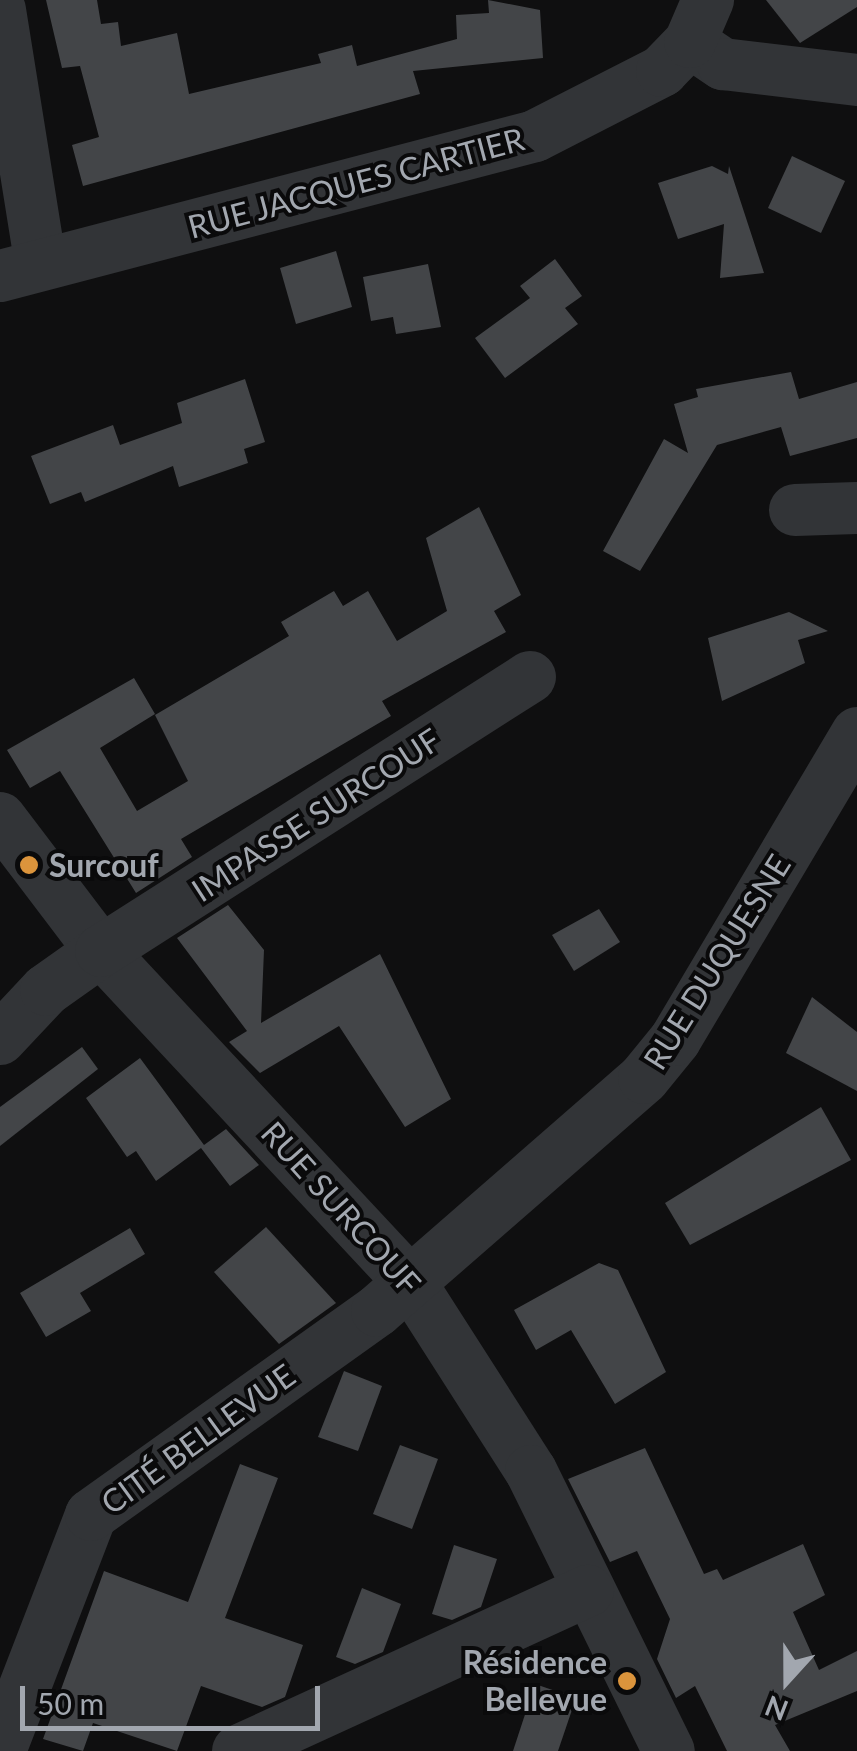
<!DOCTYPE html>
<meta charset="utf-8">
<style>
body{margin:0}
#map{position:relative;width:857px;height:1751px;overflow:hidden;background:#0f0f10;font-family:Lato,sans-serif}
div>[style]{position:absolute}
.building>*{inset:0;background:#434548}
.minor>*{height:52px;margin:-26px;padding:0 26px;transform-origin:26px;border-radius:26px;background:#323437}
.dots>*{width:28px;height:28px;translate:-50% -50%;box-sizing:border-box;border:5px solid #0a0a0b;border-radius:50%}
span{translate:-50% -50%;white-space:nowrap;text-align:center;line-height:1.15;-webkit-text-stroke:8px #0a0a0b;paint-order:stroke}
.street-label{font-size:32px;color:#a2a7af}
.poi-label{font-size:32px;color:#a2a7af;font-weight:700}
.left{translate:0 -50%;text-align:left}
.right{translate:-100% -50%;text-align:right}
.north{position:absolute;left:737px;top:1631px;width:100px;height:100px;-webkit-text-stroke:8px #0a0a0b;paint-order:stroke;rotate:201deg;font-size:28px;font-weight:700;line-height:40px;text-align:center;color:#a2a7af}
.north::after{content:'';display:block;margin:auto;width:35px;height:45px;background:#a2a7af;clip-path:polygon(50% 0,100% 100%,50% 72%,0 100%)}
.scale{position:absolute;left:20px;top:1686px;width:300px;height:45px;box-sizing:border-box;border:5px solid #a2a7af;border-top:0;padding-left:12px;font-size:30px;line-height:35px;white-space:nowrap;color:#a2a7af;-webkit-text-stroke:8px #0a0a0b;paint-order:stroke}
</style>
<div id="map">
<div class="building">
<i style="clip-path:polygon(46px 0,97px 0,101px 24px,118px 22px,121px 46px,177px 33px,189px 94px,321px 63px,318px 54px,352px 45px,357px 66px,457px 39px,456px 15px,489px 13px,488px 0,540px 10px,543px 58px,413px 71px,420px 94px,83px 186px,72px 145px,99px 137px,80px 66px,62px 68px)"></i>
<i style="clip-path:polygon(766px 0,857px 0,857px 7px,800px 43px)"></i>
<i style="clip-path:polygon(792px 156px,845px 181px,821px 233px,768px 208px)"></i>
<i style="clip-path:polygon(712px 166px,728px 174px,729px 166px,764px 273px,720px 278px,724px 224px,678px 239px,658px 183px)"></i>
<i style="clip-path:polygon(336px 251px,352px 307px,296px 324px,280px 268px)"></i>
<i style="clip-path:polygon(555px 259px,582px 296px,565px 308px,578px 324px,505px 378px,475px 338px,530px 298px,520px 286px)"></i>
<i style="clip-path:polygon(428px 264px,441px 327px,396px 334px,393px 317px,371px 321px,363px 277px)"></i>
<i style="clip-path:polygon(791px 372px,799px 399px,857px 382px,857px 438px,790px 456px,781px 427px,717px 445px,640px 571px,603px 551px,664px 439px,688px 453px,674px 404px,698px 397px,696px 389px)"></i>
<i style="clip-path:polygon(245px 379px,265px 442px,244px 449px,248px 463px,179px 487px,173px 466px,85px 502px,81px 492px,50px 504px,31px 456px,113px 425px,120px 445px,182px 423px,177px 403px)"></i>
<i style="clip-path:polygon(479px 507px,521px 595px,494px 611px,506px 632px,382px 701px,391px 716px,181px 839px,192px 857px,136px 893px,60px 771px,30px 788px,7px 750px,134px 678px,155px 714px,100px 748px,137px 811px,188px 781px,155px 715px,289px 636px,281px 622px,334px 591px,343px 606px,368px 591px,397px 641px,447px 611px,426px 538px)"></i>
<i style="clip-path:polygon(789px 612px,828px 631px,798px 640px,805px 663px,722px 701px,708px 638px)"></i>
<i style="clip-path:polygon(228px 905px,264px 950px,261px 1023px,380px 954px,451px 1099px,405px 1127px,339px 1026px,260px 1073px,229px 1042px,247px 1031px,177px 938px)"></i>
<i style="clip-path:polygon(599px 909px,620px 942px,574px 971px,552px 935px)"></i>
<i style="clip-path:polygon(812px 997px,857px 1032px,857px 1091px,786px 1053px)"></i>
<i style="clip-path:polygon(82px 1047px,98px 1069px,0 1146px,0 1107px)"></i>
<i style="clip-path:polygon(140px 1058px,204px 1145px,226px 1129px,259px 1165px,230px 1186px,201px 1148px,156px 1181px,136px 1151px,127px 1157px,86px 1098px)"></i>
<i style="clip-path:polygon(821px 1107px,851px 1160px,690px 1245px,665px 1203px)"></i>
<i style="clip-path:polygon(266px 1227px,336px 1303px,279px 1344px,214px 1272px)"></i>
<i style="clip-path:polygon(130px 1228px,145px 1254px,80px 1293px,91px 1311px,46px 1337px,20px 1293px)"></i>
<i style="clip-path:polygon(599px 1263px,618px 1270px,666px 1372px,615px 1404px,571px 1330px,536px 1350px,514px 1310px)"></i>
<i style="clip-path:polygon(344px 1371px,382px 1386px,358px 1451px,318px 1437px)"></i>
<i style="clip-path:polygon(400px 1445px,438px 1459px,412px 1529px,373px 1514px)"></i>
<i style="clip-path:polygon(645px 1448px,704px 1574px,717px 1569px,723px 1580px,803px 1544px,825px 1595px,793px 1612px,819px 1670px,857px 1651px,857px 1691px,775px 1725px,790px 1751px,727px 1751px,695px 1686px,676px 1698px,657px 1659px,670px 1619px,637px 1551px,610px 1562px,568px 1479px)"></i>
<i style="clip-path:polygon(240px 1464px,278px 1478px,225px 1618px,303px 1645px,285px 1697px,262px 1707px,201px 1686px,177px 1751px,93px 1723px,83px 1751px,43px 1739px,104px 1571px,188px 1602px)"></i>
<i style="clip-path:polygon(454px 1545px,497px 1559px,481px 1607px,452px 1620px,432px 1614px)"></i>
<i style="clip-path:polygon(362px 1588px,401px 1604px,383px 1652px,355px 1664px,336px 1657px)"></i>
<i style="clip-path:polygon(535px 1684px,576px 1698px,558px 1751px,513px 1751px)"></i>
</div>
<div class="minor">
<i style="left:0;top:10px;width:258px;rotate:80.9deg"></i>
<i style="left:690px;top:42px;width:40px;rotate:34deg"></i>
<i style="left:723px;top:64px;width:135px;rotate:6.8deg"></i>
<i style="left:0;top:276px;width:553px;rotate:-14.66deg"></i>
<i style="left:535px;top:136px;width:143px;rotate:-27.1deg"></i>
<i style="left:662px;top:71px;width:40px;rotate:-46deg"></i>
<i style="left:690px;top:42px;width:46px;rotate:-66.8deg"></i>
<i style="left:795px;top:510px;width:62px;rotate:-1.8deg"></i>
<i style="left:0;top:818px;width:167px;rotate:52.8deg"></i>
<i style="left:101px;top:951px;width:453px;rotate:47deg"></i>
<i style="left:410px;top:1282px;width:224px;rotate:57.4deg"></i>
<i style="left:531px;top:1471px;width:312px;rotate:63.8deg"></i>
<i style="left:0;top:1039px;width:67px;rotate:-46.8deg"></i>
<i style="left:46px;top:990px;width:67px;rotate:-35.3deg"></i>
<i style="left:101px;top:951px;width:509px;rotate:-32.57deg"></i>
<i style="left:0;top:1751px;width:253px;rotate:-68.9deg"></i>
<i style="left:91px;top:1515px;width:351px;rotate:-35.5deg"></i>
<i style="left:377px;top:1311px;width:354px;rotate:-41.1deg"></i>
<i style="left:644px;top:1078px;width:49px;rotate:-50.8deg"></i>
<i style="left:675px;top:1040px;width:357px;rotate:-59.3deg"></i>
<i style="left:238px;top:1751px;width:385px;rotate:-24.6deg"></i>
</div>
<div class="dots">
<i style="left:29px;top:865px;background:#db943c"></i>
<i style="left:627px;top:1681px;background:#db943c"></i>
</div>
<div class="street-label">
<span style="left:356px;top:183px;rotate:-15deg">RUE JACQUES CARTIER</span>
<span style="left:316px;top:815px;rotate:-33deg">IMPASSE SURCOUF</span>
<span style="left:717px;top:962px;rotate:-58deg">RUE DUQUESNE</span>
<span style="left:341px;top:1208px;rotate:48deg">RUE SURCOUF</span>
<span style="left:198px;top:1439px;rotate:-36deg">CITÉ BELLEVUE</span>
</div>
<div class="poi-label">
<span class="left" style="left:49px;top:865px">Surcouf</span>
<span class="right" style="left:607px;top:1681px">Résidence<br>Bellevue</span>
</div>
<div class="north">N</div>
<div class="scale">50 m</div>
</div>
